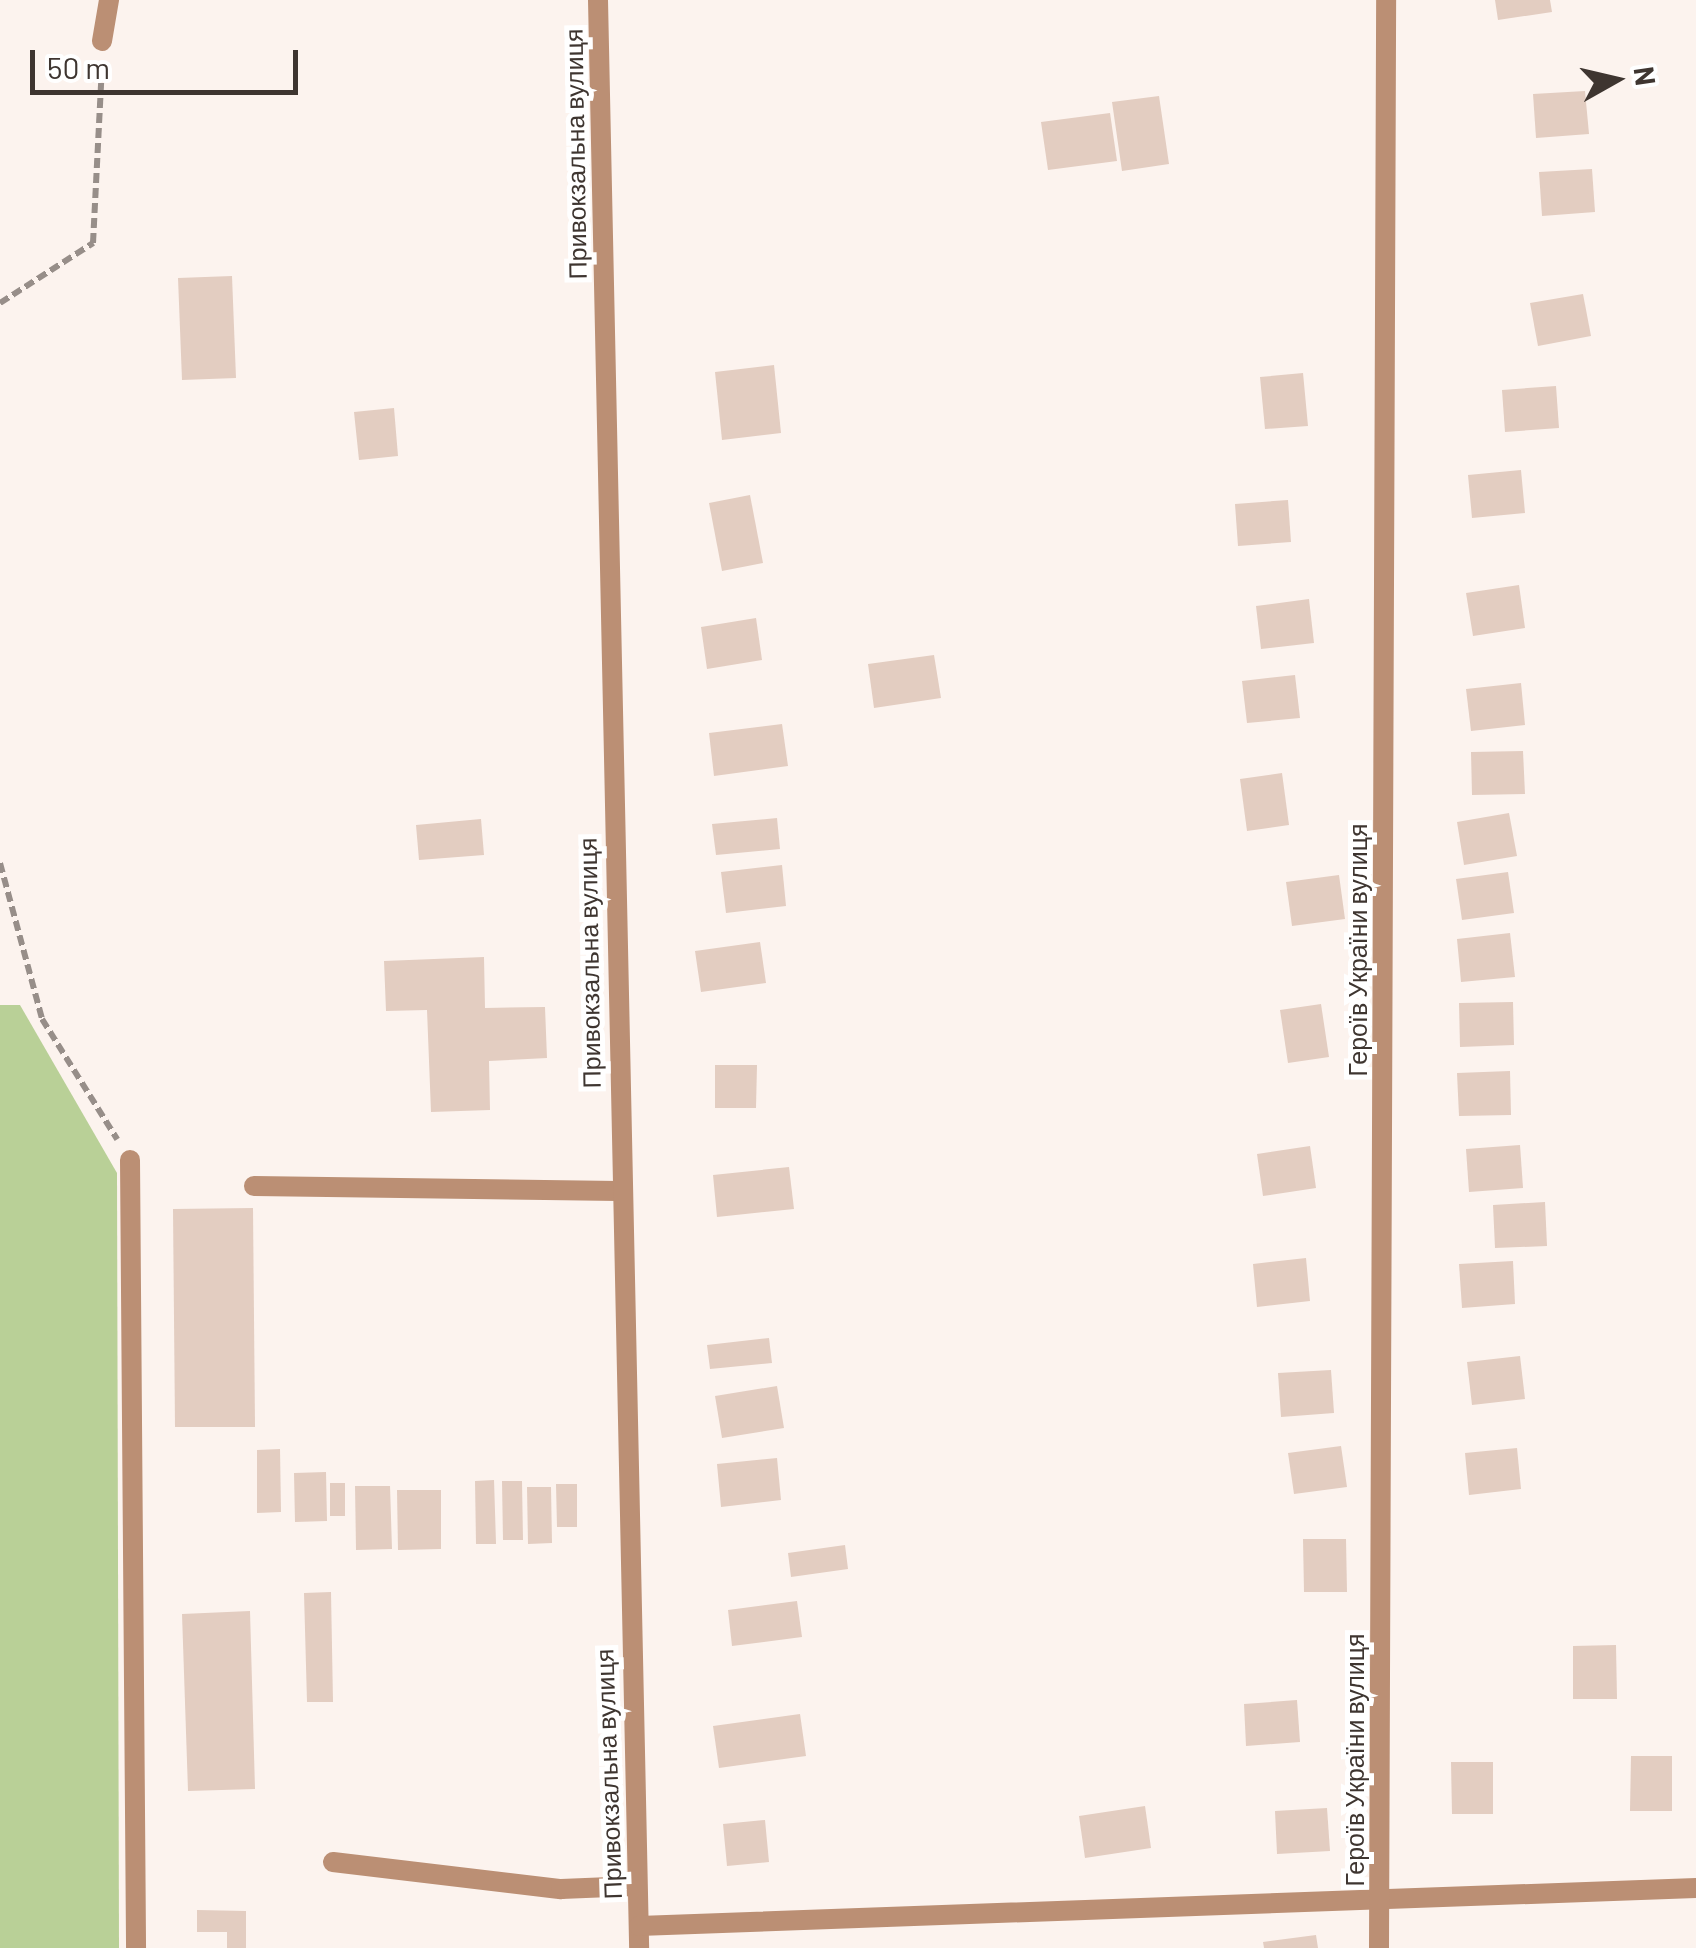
<!DOCTYPE html>
<meta charset="utf-8">
<style>
body{margin:0}
#map{position:relative;width:1696px;height:1948px;overflow:hidden;background:#fcf3ee;font-family:Barlow,sans-serif}
div>[style]{position:absolute}
.green>*{inset:0;background:#b9d097}
.building>*{inset:0;background:#e3cdc1}
.path>*{height:6px;margin-top:-3px;transform-origin:0;background:repeating-linear-gradient(90deg,#978e89 0 10px,transparent 0 15px)}
.lane>*{height:20px;margin:-10px;padding:0 10px;transform-origin:10px;border-radius:10px;background:#bb8f74}
.street>*{height:20px;margin:-10px;padding:0 10px;transform-origin:10px;border-radius:10px;background:#bb8f74}
span{translate:-50% -50%;white-space:nowrap;text-align:center;line-height:1.15;-webkit-text-stroke:10px #fff;paint-order:stroke}
.street-label{font-size:25px;color:#3e3530}
.north{position:absolute;left:1566px;top:30px;width:100px;height:100px;-webkit-text-stroke:8px #fff;paint-order:stroke;rotate:82deg;font-size:28px;font-weight:700;line-height:40px;text-align:center;color:#3e3530}
.north::after{content:'';display:block;margin:auto;width:35px;height:45px;background:#3e3530;clip-path:polygon(50% 0,100% 100%,50% 72%,0 100%)}
.scale{position:absolute;left:30px;top:50px;width:268px;height:45px;box-sizing:border-box;border:5px solid #3e3530;border-top:0;padding-left:12px;font-size:30px;line-height:35px;white-space:nowrap;color:#3e3530;-webkit-text-stroke:8px #fff;paint-order:stroke}
</style>
<div id="map">
<div class="green">
<i style="clip-path:polygon(0 1005px,20px 1005px,117px 1173px,119px 1948px,0 1948px)"></i>
</div>
<div class="building">
<i style="clip-path:polygon(1495px 0,1550px 0,1552px 12px,1498px 20px)"></i>
<i style="clip-path:polygon(1585px 91px,1589px 134px,1536px 138px,1533px 94px)"></i>
<i style="clip-path:polygon(1159px 96px,1169px 164px,1122px 171px,1112px 102px)"></i>
<i style="clip-path:polygon(1110px 113px,1117px 161px,1048px 170px,1041px 122px)"></i>
<i style="clip-path:polygon(1592px 169px,1595px 212px,1542px 216px,1539px 172px)"></i>
<i style="clip-path:polygon(232px 276px,236px 378px,182px 380px,178px 278px)"></i>
<i style="clip-path:polygon(1583px 294px,1591px 336px,1538px 346px,1530px 303px)"></i>
<i style="clip-path:polygon(774px 365px,781px 433px,722px 440px,715px 372px)"></i>
<i style="clip-path:polygon(1303px 373px,1308px 426px,1265px 429px,1260px 377px)"></i>
<i style="clip-path:polygon(1556px 386px,1559px 428px,1505px 432px,1502px 390px)"></i>
<i style="clip-path:polygon(394px 408px,398px 456px,359px 460px,354px 412px)"></i>
<i style="clip-path:polygon(1521px 470px,1525px 513px,1472px 518px,1468px 475px)"></i>
<i style="clip-path:polygon(750px 495px,763px 563px,722px 571px,709px 503px)"></i>
<i style="clip-path:polygon(1288px 500px,1291px 542px,1238px 546px,1235px 504px)"></i>
<i style="clip-path:polygon(1519px 585px,1525px 628px,1473px 636px,1466px 593px)"></i>
<i style="clip-path:polygon(1309px 599px,1314px 643px,1261px 649px,1256px 606px)"></i>
<i style="clip-path:polygon(756px 618px,762px 660px,707px 669px,701px 627px)"></i>
<i style="clip-path:polygon(934px 655px,941px 698px,874px 708px,868px 664px)"></i>
<i style="clip-path:polygon(1295px 675px,1300px 718px,1247px 723px,1242px 681px)"></i>
<i style="clip-path:polygon(1521px 683px,1525px 725px,1471px 731px,1466px 689px)"></i>
<i style="clip-path:polygon(782px 724px,788px 766px,714px 776px,709px 733px)"></i>
<i style="clip-path:polygon(1523px 751px,1525px 794px,1472px 795px,1471px 752px)"></i>
<i style="clip-path:polygon(1282px 773px,1289px 825px,1247px 831px,1240px 779px)"></i>
<i style="clip-path:polygon(1509px 813px,1517px 856px,1464px 865px,1457px 822px)"></i>
<i style="clip-path:polygon(777px 818px,780px 849px,716px 855px,712px 824px)"></i>
<i style="clip-path:polygon(481px 819px,484px 855px,419px 860px,416px 825px)"></i>
<i style="clip-path:polygon(782px 865px,786px 906px,726px 913px,721px 872px)"></i>
<i style="clip-path:polygon(1508px 872px,1514px 913px,1462px 920px,1456px 879px)"></i>
<i style="clip-path:polygon(1339px 875px,1345px 919px,1292px 926px,1286px 882px)"></i>
<i style="clip-path:polygon(1510px 933px,1515px 977px,1461px 982px,1457px 939px)"></i>
<i style="clip-path:polygon(760px 942px,766px 983px,701px 992px,695px 951px)"></i>
<i style="clip-path:polygon(484px 957px,485px 1008px,545px 1007px,547px 1058px,489px 1061px,490px 1110px,431px 1112px,427px 1010px,386px 1011px,384px 961px)"></i>
<i style="clip-path:polygon(1513px 1002px,1514px 1045px,1460px 1047px,1459px 1003px)"></i>
<i style="clip-path:polygon(1321px 1004px,1329px 1057px,1288px 1063px,1280px 1010px)"></i>
<i style="clip-path:polygon(715px 1065px,757px 1065px,756px 1108px,715px 1108px)"></i>
<i style="clip-path:polygon(1510px 1071px,1511px 1115px,1459px 1116px,1457px 1073px)"></i>
<i style="clip-path:polygon(1520px 1145px,1523px 1188px,1469px 1192px,1466px 1149px)"></i>
<i style="clip-path:polygon(1310px 1146px,1316px 1188px,1263px 1196px,1257px 1154px)"></i>
<i style="clip-path:polygon(789px 1167px,794px 1209px,717px 1217px,713px 1175px)"></i>
<i style="clip-path:polygon(1545px 1202px,1547px 1246px,1495px 1248px,1493px 1205px)"></i>
<i style="clip-path:polygon(253px 1208px,255px 1427px,175px 1427px,173px 1209px)"></i>
<i style="clip-path:polygon(1306px 1258px,1310px 1301px,1257px 1307px,1253px 1264px)"></i>
<i style="clip-path:polygon(1513px 1261px,1515px 1304px,1462px 1308px,1459px 1264px)"></i>
<i style="clip-path:polygon(769px 1338px,772px 1363px,710px 1369px,707px 1345px)"></i>
<i style="clip-path:polygon(1520px 1356px,1525px 1399px,1472px 1405px,1467px 1362px)"></i>
<i style="clip-path:polygon(1331px 1370px,1334px 1413px,1281px 1417px,1278px 1373px)"></i>
<i style="clip-path:polygon(777px 1386px,784px 1428px,722px 1438px,715px 1396px)"></i>
<i style="clip-path:polygon(1341px 1446px,1347px 1487px,1294px 1494px,1288px 1453px)"></i>
<i style="clip-path:polygon(1517px 1448px,1521px 1489px,1469px 1495px,1465px 1453px)"></i>
<i style="clip-path:polygon(280px 1449px,281px 1512px,257px 1513px,257px 1450px)"></i>
<i style="clip-path:polygon(777px 1458px,781px 1500px,721px 1507px,717px 1464px)"></i>
<i style="clip-path:polygon(326px 1472px,327px 1521px,295px 1522px,294px 1473px)"></i>
<i style="clip-path:polygon(494px 1480px,496px 1544px,476px 1544px,475px 1481px)"></i>
<i style="clip-path:polygon(502px 1481px,522px 1481px,523px 1540px,503px 1540px)"></i>
<i style="clip-path:polygon(330px 1483px,345px 1483px,345px 1516px,330px 1516px)"></i>
<i style="clip-path:polygon(556px 1484px,577px 1484px,577px 1527px,557px 1527px)"></i>
<i style="clip-path:polygon(355px 1486px,390px 1486px,392px 1549px,356px 1550px)"></i>
<i style="clip-path:polygon(527px 1487px,551px 1487px,552px 1543px,528px 1544px)"></i>
<i style="clip-path:polygon(397px 1490px,441px 1490px,441px 1549px,398px 1550px)"></i>
<i style="clip-path:polygon(1303px 1539px,1346px 1539px,1347px 1592px,1304px 1592px)"></i>
<i style="clip-path:polygon(845px 1545px,848px 1569px,791px 1577px,788px 1553px)"></i>
<i style="clip-path:polygon(331px 1592px,333px 1702px,307px 1702px,304px 1593px)"></i>
<i style="clip-path:polygon(797px 1601px,802px 1637px,732px 1646px,728px 1610px)"></i>
<i style="clip-path:polygon(250px 1611px,255px 1789px,188px 1791px,182px 1614px)"></i>
<i style="clip-path:polygon(1616px 1645px,1617px 1699px,1573px 1699px,1573px 1646px)"></i>
<i style="clip-path:polygon(1297px 1700px,1300px 1742px,1246px 1746px,1244px 1704px)"></i>
<i style="clip-path:polygon(800px 1714px,806px 1756px,719px 1768px,713px 1726px)"></i>
<i style="clip-path:polygon(1631px 1756px,1672px 1756px,1672px 1811px,1630px 1811px)"></i>
<i style="clip-path:polygon(1451px 1762px,1493px 1762px,1493px 1814px,1452px 1814px)"></i>
<i style="clip-path:polygon(1145px 1806px,1151px 1848px,1085px 1858px,1079px 1816px)"></i>
<i style="clip-path:polygon(1327px 1808px,1330px 1851px,1277px 1854px,1275px 1811px)"></i>
<i style="clip-path:polygon(765px 1820px,769px 1862px,727px 1866px,723px 1824px)"></i>
<i style="clip-path:polygon(197px 1910px,246px 1911px,246px 1948px,227px 1948px,227px 1932px,197px 1932px)"></i>
<i style="clip-path:polygon(1316px 1935px,1318px 1948px,1264px 1948px,1263px 1942px)"></i>
</div>
<div class="path">
<i style="left:0;top:303px;width:111px;rotate:-32.8deg"></i>
<i style="left:93px;top:243px;width:177px;rotate:-87.1deg"></i>
<i style="left:0;top:863px;width:162px;rotate:74.9deg"></i>
<i style="left:42px;top:1019px;width:142px;rotate:58deg"></i>
</div>
<div class="lane">
<i style="left:102px;top:41px;width:42px;rotate:-80.3deg"></i>
<i style="left:130px;top:1160px;width:788px;rotate:89.56deg"></i>
<i style="left:254px;top:1186px;width:364px;rotate:0.8deg"></i>
<i style="left:333px;top:1862px;width:230px;rotate:6.8deg"></i>
<i style="left:561px;top:1889px;width:74px;rotate:-2.3deg"></i>
</div>
<div class="street">
<i style="left:598px;top:0;width:1948px;rotate:88.79deg"></i>
<i style="left:639px;top:1926px;width:1058px;rotate:-2.06deg"></i>
<i style="left:1379px;top:1948px;width:1948px;rotate:-89.79deg"></i>
</div>
<div class="street-label">
<span style="left:575px;top:154px;rotate:-91deg">Привокзальна вулиця</span>
<span style="left:1357px;top:950px;rotate:-90deg">Героїв України вулиця</span>
<span style="left:589px;top:963px;rotate:-91deg">Привокзальна вулиця</span>
<span style="left:1354px;top:1760px;rotate:-90deg">Героїв України вулиця</span>
<span style="left:608px;top:1774px;rotate:-92deg">Привокзальна вулиця</span>
</div>
<div class="north">N</div>
<div class="scale">50 m</div>
</div>
